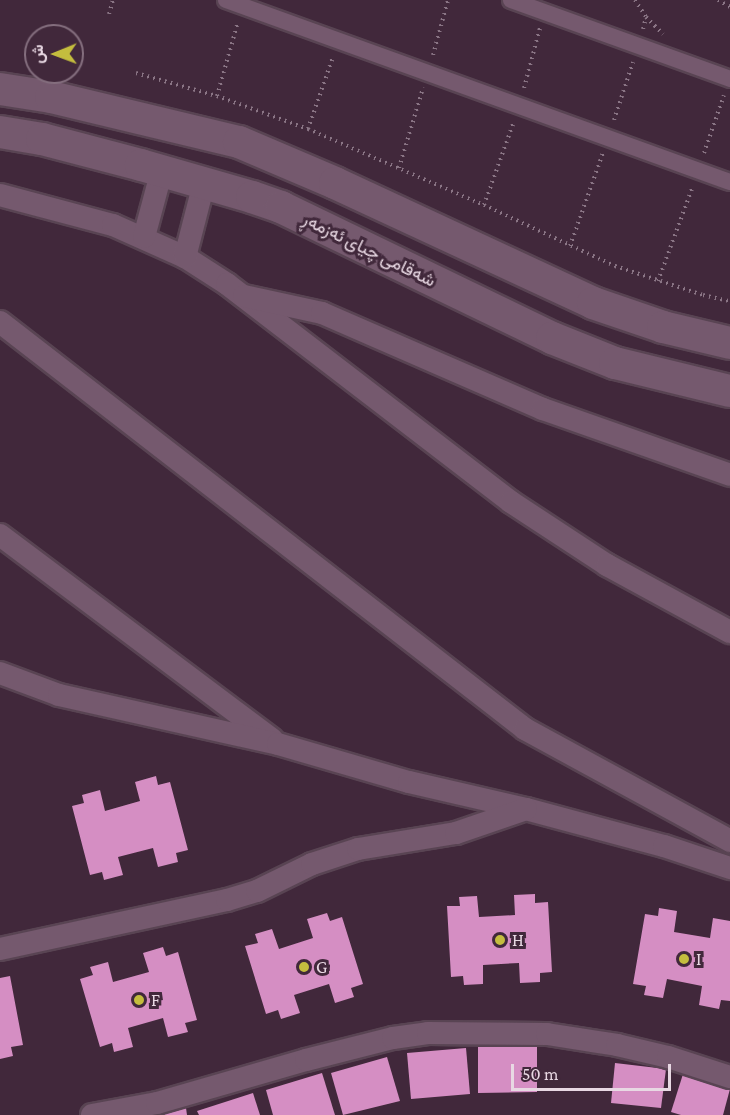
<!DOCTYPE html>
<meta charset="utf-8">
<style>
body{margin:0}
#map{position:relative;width:730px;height:1115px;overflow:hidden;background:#41283b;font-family:"Crimson Pro",Vazirmatn,serif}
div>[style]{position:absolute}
.building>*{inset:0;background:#d58ec3}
.path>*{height:4px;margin-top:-2px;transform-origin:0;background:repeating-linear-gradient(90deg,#8a7585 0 1.5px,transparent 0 6px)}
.roads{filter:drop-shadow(2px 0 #594453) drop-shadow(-2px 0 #594453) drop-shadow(0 2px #594453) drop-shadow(0 -2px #594453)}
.pedestrian>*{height:16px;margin:-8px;padding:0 8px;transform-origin:8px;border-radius:8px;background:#75596e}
.minor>*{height:22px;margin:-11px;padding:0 11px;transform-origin:11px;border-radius:11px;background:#75596e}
.secondary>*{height:32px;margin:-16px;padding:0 16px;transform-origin:16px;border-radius:16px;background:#75596e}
.dots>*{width:16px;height:16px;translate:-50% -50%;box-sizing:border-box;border:3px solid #41283b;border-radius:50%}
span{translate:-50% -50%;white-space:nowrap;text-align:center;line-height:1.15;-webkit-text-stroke:6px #41283b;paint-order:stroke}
.street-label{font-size:18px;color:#e8d8e3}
.poi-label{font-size:18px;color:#e8d8e3}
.left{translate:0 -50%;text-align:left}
.north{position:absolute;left:24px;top:24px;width:60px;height:60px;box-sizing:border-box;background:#41283b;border:2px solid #846e7e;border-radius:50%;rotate:269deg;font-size:16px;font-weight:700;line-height:24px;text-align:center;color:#e8d8e3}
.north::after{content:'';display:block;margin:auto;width:21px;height:27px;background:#c4bd3e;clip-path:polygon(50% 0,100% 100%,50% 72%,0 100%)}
.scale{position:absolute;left:511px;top:1064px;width:160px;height:27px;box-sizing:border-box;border:3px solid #e8d8e3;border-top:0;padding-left:8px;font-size:18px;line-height:21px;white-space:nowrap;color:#e8d8e3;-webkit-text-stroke:4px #41283b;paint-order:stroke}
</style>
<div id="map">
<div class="building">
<i style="clip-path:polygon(156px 776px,158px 785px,170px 782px,188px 850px,176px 853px,178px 862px,158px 867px,153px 848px,118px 857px,123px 875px,104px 880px,102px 872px,90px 875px,72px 806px,84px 803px,82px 795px,100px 790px,105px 811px,140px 801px,135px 782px)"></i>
<i style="clip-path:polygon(535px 894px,535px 903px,548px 902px,552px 972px,540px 973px,540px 982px,520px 983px,519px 963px,483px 965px,483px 984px,464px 985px,463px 976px,451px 977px,447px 906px,460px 906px,459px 897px,477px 896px,479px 917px,515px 915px,514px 895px)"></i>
<i style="clip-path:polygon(659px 908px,677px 911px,674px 932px,710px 938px,713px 918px,730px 921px,730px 1001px,721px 1000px,719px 1009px,699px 1005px,702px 986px,667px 979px,663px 998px,644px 995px,646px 986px,633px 984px,645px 914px,658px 916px)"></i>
<i style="clip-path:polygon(327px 913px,330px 921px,342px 917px,363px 984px,351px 988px,354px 997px,335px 1003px,329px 984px,294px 995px,300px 1013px,281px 1019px,278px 1010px,266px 1014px,245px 946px,258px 943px,255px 934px,272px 929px,279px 949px,313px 938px,307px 919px)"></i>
<i style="clip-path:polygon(163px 947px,166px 956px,178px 952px,197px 1020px,185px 1023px,188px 1032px,168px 1037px,163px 1018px,128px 1028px,133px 1047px,114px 1052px,112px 1043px,100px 1047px,80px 979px,93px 975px,90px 967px,108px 962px,113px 982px,149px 972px,143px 953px)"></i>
<i style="clip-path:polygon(10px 976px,23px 1045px,11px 1047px,13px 1056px,0 1059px,0 978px)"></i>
<i style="clip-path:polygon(537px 1046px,537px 1092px,478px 1093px,478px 1047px)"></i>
<i style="clip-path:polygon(466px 1048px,470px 1094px,411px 1099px,407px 1053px)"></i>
<i style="clip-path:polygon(387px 1057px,400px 1101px,343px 1115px,331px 1073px)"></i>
<i style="clip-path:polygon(615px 1063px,666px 1069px,661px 1108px,611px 1103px)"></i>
<i style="clip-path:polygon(322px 1073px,335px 1115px,273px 1115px,266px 1090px)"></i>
<i style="clip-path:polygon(683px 1074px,730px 1089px,723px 1115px,681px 1115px,671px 1112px)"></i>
<i style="clip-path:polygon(253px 1093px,260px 1115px,199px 1115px,197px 1111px)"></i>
<i style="clip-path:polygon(186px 1108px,187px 1115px,155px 1115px,155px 1114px)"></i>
</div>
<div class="path">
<i style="left:635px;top:0;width:20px;rotate:57deg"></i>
<i style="left:646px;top:17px;width:24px;rotate:45deg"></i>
<i style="left:718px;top:0;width:14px;rotate:30deg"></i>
<i style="left:109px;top:14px;width:15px;rotate:-74deg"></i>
<i style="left:643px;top:29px;width:12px;rotate:-76deg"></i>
<i style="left:433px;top:55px;width:57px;rotate:-74.7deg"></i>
<i style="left:136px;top:73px;width:84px;rotate:15.9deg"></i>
<i style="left:217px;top:96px;width:97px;rotate:19.9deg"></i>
<i style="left:308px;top:129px;width:192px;rotate:23.4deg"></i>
<i style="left:484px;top:205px;width:145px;rotate:25deg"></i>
<i style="left:615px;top:266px;width:93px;rotate:18.2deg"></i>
<i style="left:703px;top:295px;width:28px;rotate:13deg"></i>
<i style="left:524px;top:88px;width:62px;rotate:-75.1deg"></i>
<i style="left:217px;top:96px;width:77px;rotate:-74.2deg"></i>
<i style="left:614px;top:120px;width:61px;rotate:-71.9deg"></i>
<i style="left:308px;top:129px;width:76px;rotate:-70.9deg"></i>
<i style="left:704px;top:153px;width:61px;rotate:-71deg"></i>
<i style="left:399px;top:168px;width:84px;rotate:-73.3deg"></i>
<i style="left:484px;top:205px;width:86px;rotate:-70.3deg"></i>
<i style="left:570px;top:246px;width:99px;rotate:-70.5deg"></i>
<i style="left:658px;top:281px;width:101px;rotate:-69.8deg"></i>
</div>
<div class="roads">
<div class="pedestrian">
<i style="left:226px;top:0;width:536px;rotate:19.86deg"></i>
<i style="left:511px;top:0;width:233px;rotate:19.8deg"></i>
</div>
<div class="minor">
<i style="left:0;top:195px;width:117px;rotate:14.9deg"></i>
<i style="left:113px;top:225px;width:79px;rotate:24deg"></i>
<i style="left:185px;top:257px;width:50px;rotate:32.7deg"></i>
<i style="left:227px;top:284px;width:358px;rotate:37.5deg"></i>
<i style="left:511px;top:502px;width:115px;rotate:33.3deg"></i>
<i style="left:607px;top:565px;width:140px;rotate:28.6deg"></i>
<i style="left:144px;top:237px;width:69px;rotate:-75deg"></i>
<i style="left:185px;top:257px;width:76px;rotate:-75.6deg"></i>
<i style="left:244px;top:296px;width:80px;rotate:12.3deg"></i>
<i style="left:322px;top:313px;width:241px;rotate:23.5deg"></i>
<i style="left:543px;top:409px;width:198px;rotate:19.4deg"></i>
<i style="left:0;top:322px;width:664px;rotate:37.78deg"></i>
<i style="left:525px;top:729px;width:234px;rotate:28.6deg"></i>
<i style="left:0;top:535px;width:340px;rotate:36.9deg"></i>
<i style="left:0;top:673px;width:63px;rotate:20.4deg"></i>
<i style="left:59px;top:695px;width:224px;rotate:12.6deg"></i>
<i style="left:278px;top:744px;width:136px;rotate:16.2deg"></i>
<i style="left:409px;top:782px;width:120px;rotate:13deg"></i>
<i style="left:526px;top:809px;width:143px;rotate:15deg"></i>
<i style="left:664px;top:846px;width:70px;rotate:18.4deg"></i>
<i style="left:0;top:949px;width:232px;rotate:-12.2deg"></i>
<i style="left:227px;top:900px;width:31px;rotate:-17deg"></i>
<i style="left:257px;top:891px;width:61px;rotate:-26.1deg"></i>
<i style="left:312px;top:864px;width:48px;rotate:-18.1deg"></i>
<i style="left:358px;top:849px;width:99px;rotate:-9.3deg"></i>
<i style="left:456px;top:833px;width:74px;rotate:-18.9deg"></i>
<i style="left:92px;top:1115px;width:66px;rotate:-10.5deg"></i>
<i style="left:157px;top:1103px;width:155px;rotate:-16.1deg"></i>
<i style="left:306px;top:1060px;width:90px;rotate:-14.2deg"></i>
<i style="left:393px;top:1038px;width:35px;rotate:-8deg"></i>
<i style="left:428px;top:1033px;width:119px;rotate:0.5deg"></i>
<i style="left:547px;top:1034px;width:71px;rotate:8.9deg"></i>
<i style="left:617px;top:1045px;width:52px;rotate:13.2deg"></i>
<i style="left:668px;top:1057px;width:65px;rotate:17.9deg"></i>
</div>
<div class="secondary">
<i style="left:0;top:89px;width:52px;rotate:8.9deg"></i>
<i style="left:51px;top:97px;width:193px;rotate:13.5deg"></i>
<i style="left:239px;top:142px;width:104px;rotate:23.1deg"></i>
<i style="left:335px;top:183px;width:285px;rotate:24.9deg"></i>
<i style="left:593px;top:303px;width:74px;rotate:18.9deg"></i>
<i style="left:663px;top:327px;width:69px;rotate:13.4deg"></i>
<i style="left:0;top:132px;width:43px;rotate:9.5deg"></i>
<i style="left:42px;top:139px;width:102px;rotate:14.7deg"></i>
<i style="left:141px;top:165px;width:116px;rotate:16.1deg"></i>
<i style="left:252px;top:197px;width:31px;rotate:19deg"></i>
<i style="left:281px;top:207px;width:301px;rotate:25.8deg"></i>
<i style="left:552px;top:338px;width:68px;rotate:21.6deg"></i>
<i style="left:615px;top:363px;width:118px;rotate:13.7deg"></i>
</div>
</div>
<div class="dots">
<i style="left:500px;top:940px;background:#c4bd3e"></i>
<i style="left:684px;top:959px;background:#c4bd3e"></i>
<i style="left:304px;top:967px;background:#c4bd3e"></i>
<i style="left:139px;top:1000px;background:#c4bd3e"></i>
</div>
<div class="street-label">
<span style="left:369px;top:250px;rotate:26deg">شەقامی چیای ئەزمەڕ</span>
</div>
<div class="poi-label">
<span class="left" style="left:512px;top:940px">H</span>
<span class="left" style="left:696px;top:959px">I</span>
<span class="left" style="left:316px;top:967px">G</span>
<span class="left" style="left:151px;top:1000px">F</span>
</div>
<div class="north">ش</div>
<div class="scale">50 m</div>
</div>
